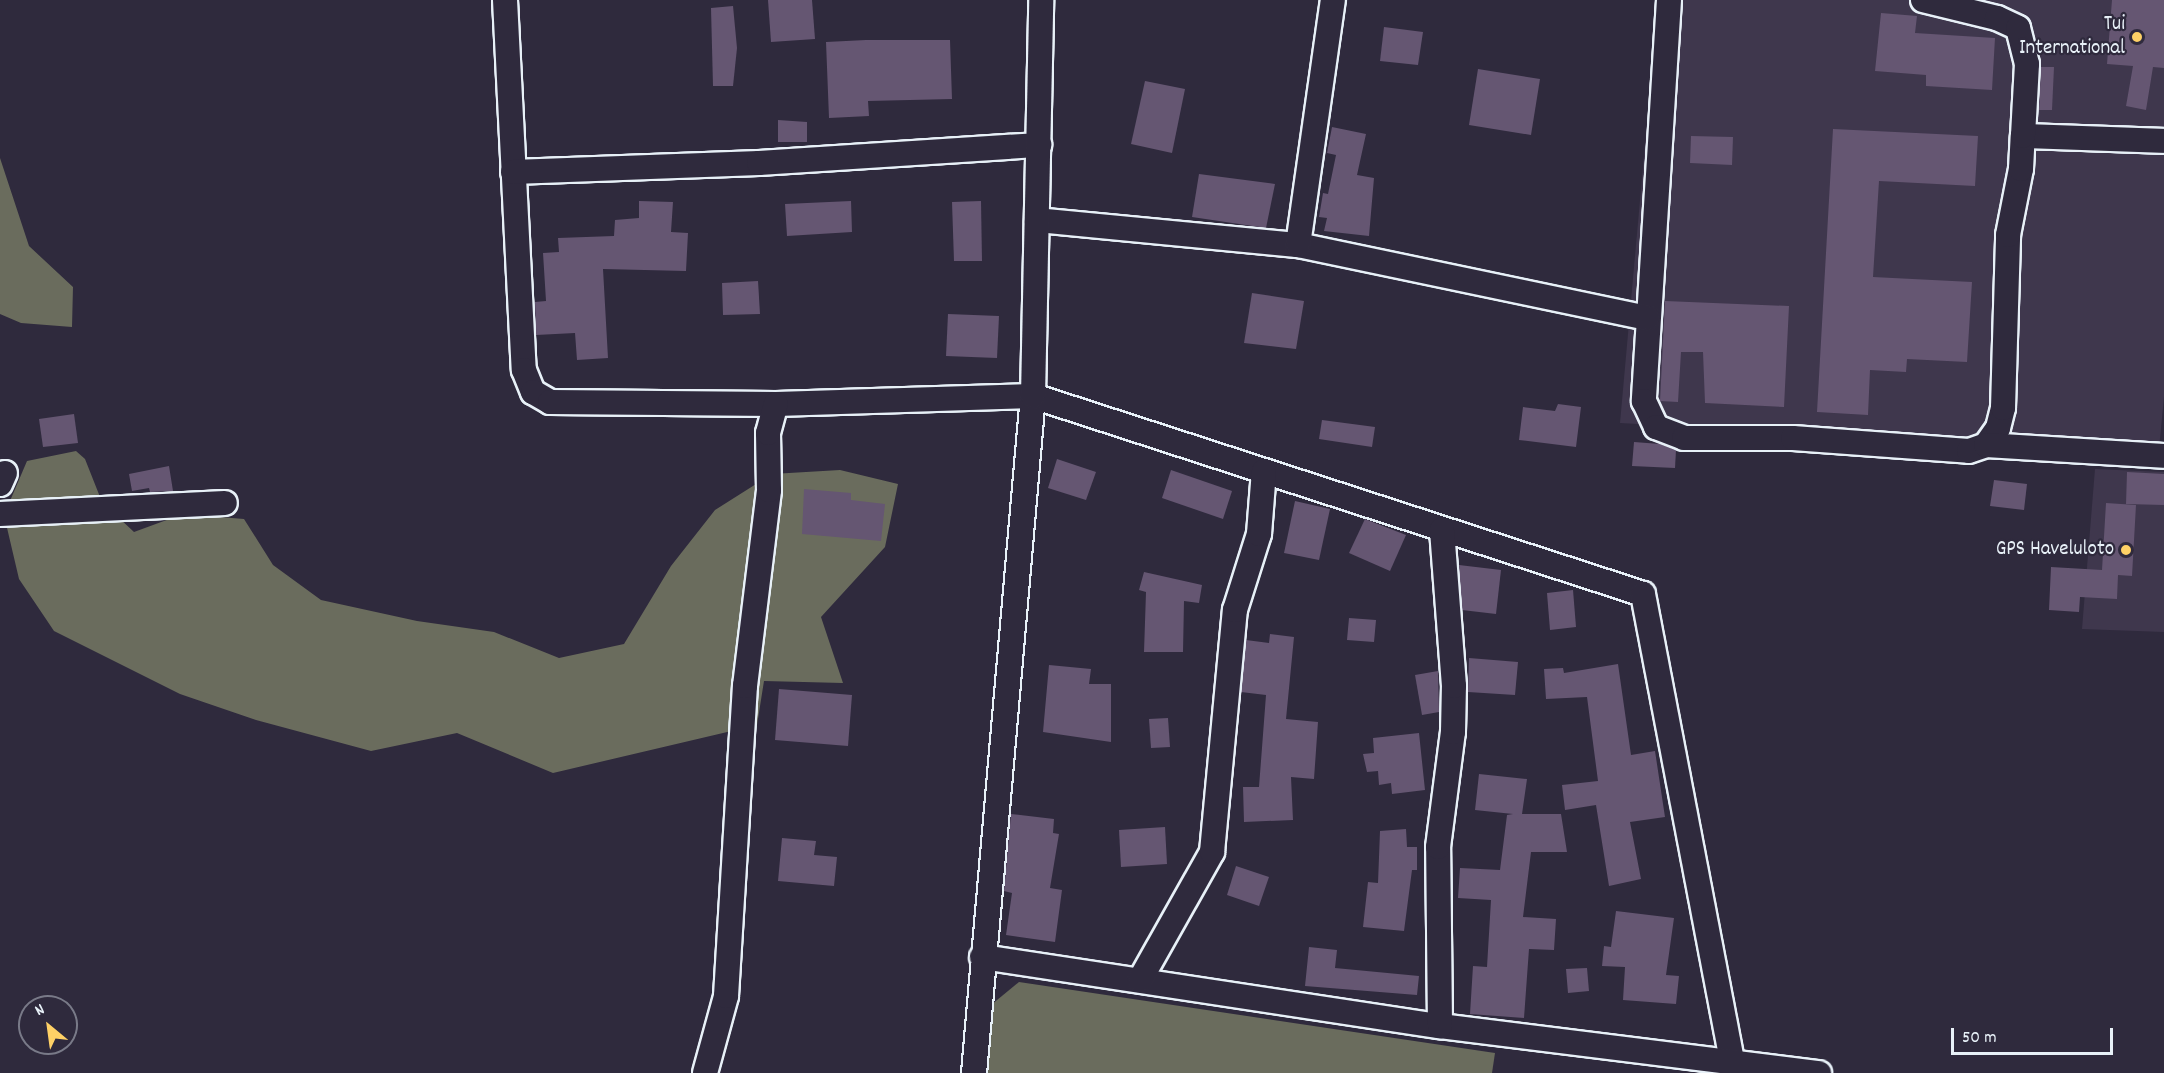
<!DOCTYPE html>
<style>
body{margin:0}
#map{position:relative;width:2164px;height:1073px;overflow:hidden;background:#2f2a3d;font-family:Dekko,sans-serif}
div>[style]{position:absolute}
.built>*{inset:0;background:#3f374d}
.green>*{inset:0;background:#6a6c5d}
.building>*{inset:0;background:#655672}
.roads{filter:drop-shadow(2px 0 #e8f1f8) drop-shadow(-2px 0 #e8f1f8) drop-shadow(0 2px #e8f1f8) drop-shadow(0 -2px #e8f1f8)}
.minor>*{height:24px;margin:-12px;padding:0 12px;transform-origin:12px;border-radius:12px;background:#2f2a3d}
.dots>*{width:16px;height:16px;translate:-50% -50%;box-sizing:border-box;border:3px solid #2f2a3d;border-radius:50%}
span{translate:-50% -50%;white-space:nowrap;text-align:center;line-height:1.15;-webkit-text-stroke:4.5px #2f2a3d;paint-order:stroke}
.poi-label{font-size:21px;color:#e8f1f8}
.right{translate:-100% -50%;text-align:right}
.north{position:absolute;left:18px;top:995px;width:60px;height:60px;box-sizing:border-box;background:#2f2a3d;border:2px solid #797a88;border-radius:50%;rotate:331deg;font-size:16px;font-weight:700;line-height:24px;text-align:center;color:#e8f1f8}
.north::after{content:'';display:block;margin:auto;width:21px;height:27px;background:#ffd166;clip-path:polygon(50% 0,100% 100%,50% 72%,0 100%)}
.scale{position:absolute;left:1951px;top:1028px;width:162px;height:27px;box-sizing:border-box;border:3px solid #e8f1f8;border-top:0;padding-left:8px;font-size:18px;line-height:21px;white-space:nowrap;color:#e8f1f8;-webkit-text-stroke:4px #2f2a3d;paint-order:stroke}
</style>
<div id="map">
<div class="built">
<i style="clip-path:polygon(1658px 0,2164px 0,2164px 397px,2159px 449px,2029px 446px,1620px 423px)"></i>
<i style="clip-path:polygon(2095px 469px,2164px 472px,2164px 632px,2082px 629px)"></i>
</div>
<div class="green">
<i style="clip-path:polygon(0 158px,29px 246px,73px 287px,72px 327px,21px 323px,0 314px)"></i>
<i style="clip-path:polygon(76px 451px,85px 459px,102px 502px,134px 532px,183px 514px,244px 519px,273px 565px,321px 600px,417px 621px,494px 632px,559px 658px,624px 644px,671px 566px,715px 510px,772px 474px,840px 470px,898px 484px,885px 547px,821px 617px,843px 683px,764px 681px,757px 725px,553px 773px,457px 733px,371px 751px,256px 720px,180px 694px,54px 631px,19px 579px,4px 515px,27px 461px)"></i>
<i style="clip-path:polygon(1019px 982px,1495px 1053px,1492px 1073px,987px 1073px,991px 1005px)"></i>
</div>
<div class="building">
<i style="clip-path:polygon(768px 0,812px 0,815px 39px,771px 42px)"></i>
<i style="clip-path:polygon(2112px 0,2164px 0,2164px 68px,2153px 67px,2146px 110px,2126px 106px,2133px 66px,2107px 64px)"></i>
<i style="clip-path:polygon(733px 6px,737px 48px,733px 86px,713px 86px,711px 8px)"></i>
<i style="clip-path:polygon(1881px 13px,1917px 16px,1915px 33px,1995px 38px,1992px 90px,1926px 86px,1926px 75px,1875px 71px)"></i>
<i style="clip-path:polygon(1384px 27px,1423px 32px,1418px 65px,1380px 61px)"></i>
<i style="clip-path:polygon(866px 40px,950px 40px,952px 99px,868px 101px,869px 116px,829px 118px,826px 42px)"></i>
<i style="clip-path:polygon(2041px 67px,2054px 67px,2052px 110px,2039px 110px)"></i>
<i style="clip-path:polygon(1478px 69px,1540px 79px,1531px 135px,1469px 125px)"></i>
<i style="clip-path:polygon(1145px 81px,1185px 89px,1172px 153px,1131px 144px)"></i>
<i style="clip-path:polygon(778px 120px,807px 122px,807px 142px,778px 142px)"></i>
<i style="clip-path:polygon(1332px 127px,1366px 134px,1357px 175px,1374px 178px,1369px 236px,1324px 231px,1327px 218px,1319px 217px,1323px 193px,1328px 194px,1336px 155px,1327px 153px)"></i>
<i style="clip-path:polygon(1833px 129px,1978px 136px,1975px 186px,1879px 181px,1873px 277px,1972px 282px,1967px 362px,1907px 359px,1906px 372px,1870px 370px,1868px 415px,1817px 412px)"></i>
<i style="clip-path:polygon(1691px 136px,1733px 137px,1732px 165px,1690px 163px)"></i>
<i style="clip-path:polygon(1199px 174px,1275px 184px,1266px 228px,1192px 217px)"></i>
<i style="clip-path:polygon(639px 201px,673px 202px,671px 232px,688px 233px,686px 271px,603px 269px,608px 358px,577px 360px,575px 333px,536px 335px,535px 302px,546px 301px,543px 253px,559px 252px,558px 238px,614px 236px,615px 220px,639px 218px)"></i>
<i style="clip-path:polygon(851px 201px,852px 232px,787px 236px,785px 204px)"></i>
<i style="clip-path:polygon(981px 201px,982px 261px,954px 261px,952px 202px)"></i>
<i style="clip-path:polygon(758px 281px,760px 314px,723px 315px,722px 283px)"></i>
<i style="clip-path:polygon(1252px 293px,1304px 301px,1296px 349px,1244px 343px)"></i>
<i style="clip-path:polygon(1665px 301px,1789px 306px,1784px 407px,1705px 403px,1703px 352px,1681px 352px,1678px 402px,1660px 401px)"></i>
<i style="clip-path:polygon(948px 314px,999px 316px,997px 358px,946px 356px)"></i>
<i style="clip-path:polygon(1558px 404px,1581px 407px,1576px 447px,1519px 440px,1523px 407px,1555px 411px)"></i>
<i style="clip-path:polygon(74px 414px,78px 443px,43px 447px,39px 419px)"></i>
<i style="clip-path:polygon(1322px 420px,1375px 427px,1372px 447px,1319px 439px)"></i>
<i style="clip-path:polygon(1634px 442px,1660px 444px,1676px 450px,1675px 468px,1632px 466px)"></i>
<i style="clip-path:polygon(1057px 459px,1096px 472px,1086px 500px,1048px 488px)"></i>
<i style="clip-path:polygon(169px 466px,173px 491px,150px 492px,149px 488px,132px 491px,129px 474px)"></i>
<i style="clip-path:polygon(1171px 470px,1232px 491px,1223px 519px,1162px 498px)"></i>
<i style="clip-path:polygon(2127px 472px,2164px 474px,2164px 505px,2126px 504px)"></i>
<i style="clip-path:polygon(1994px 480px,2027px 484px,2024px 510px,1990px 506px)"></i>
<i style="clip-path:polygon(804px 489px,851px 493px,851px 500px,885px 504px,881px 541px,802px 534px)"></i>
<i style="clip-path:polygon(1295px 501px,1330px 509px,1319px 560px,1284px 553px)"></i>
<i style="clip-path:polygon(2106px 503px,2136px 505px,2132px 576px,2118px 575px,2117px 599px,2080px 597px,2079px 612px,2049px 610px,2051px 567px,2102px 570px)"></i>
<i style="clip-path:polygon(1365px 519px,1406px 535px,1390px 571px,1349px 553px)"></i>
<i style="clip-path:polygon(1459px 565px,1501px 570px,1496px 614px,1462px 610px)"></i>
<i style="clip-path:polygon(1144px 572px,1202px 585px,1199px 603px,1184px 601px,1183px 652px,1144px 652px,1146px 592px,1139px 590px)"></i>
<i style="clip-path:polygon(1573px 590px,1576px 627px,1550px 630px,1547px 593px)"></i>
<i style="clip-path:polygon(1349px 618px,1376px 620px,1374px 642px,1347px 640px)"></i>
<i style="clip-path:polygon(1270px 634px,1294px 637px,1286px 719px,1318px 722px,1314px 779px,1291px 777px,1293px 820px,1244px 822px,1243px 787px,1259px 787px,1266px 695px,1241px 692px,1246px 640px,1269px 643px)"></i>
<i style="clip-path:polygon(1469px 658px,1518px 662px,1515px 695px,1468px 692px)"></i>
<i style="clip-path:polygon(1618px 664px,1631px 755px,1655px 751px,1665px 817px,1630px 822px,1641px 879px,1609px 886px,1596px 805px,1565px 810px,1562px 785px,1598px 781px,1587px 697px,1546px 699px,1544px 669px,1563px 668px,1564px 673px)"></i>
<i style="clip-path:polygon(1049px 665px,1091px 669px,1089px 684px,1111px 684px,1111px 742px,1043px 732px)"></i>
<i style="clip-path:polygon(1438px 671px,1439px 712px,1422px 715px,1415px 675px)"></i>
<i style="clip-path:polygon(779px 689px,852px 695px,848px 746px,775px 740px)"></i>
<i style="clip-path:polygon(1168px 718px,1170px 747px,1151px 748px,1149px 719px)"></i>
<i style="clip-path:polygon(1419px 733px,1425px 790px,1392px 794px,1391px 783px,1379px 785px,1378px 771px,1367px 772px,1363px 754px,1374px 753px,1373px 738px)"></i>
<i style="clip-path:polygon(1479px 774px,1527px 779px,1522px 814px,1561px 814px,1567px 852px,1531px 852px,1523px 917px,1556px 919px,1554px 950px,1529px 949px,1524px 1018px,1470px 1014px,1473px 966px,1487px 967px,1491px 900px,1458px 898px,1460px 868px,1500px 870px,1507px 815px,1513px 814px,1475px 810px)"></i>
<i style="clip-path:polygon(1011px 814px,1054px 819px,1053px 833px,1059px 834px,1050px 888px,1062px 890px,1055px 942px,1006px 935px,1012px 893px,1004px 891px)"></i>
<i style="clip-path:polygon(1165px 827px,1167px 864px,1121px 867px,1119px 830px)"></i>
<i style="clip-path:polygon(1406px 829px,1407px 847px,1417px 847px,1417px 870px,1412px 870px,1404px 931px,1363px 927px,1368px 882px,1378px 883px,1380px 831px)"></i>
<i style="clip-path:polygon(782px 838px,816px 841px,814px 855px,837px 857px,834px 886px,778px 881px)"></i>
<i style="clip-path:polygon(1236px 866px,1269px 877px,1259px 906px,1227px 895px)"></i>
<i style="clip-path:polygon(1616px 911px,1674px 918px,1666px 975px,1679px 976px,1676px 1004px,1623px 1000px,1625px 967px,1602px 966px,1604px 946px,1611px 947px)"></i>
<i style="clip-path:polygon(1309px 947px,1337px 950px,1335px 968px,1419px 976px,1417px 995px,1305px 986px)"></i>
<i style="clip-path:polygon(1587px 968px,1589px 991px,1568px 993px,1566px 969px)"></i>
</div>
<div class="roads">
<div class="minor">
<i style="left:505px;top:0;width:370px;rotate:87.1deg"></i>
<i style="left:524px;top:370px;width:24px;rotate:68deg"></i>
<i style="left:533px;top:392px;width:20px;rotate:30deg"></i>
<i style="left:550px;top:402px;width:226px;rotate:0.5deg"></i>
<i style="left:776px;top:404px;width:257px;rotate:-1.8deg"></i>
<i style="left:1033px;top:396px;width:641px;rotate:17.98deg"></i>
<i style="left:1643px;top:594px;width:480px;rotate:79.2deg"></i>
<i style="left:1669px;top:0;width:402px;rotate:93.6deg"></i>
<i style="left:1644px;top:401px;width:29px;rotate:65deg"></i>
<i style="left:1656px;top:427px;width:30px;rotate:21deg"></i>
<i style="left:1684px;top:438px;width:109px"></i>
<i style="left:1793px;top:438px;width:176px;rotate:4.2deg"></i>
<i style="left:1969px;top:451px;width:18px;rotate:-19deg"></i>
<i style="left:1986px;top:445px;width:21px;rotate:-55deg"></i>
<i style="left:1998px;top:428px;width:21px;rotate:-76deg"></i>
<i style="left:2003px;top:408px;width:173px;rotate:-88.3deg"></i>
<i style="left:2008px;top:235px;width:67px;rotate:-78.9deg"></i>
<i style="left:2021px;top:169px;width:33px;rotate:-87deg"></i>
<i style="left:2023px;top:136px;width:141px;rotate:2deg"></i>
<i style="left:1923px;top:0;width:76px;rotate:13.7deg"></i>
<i style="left:1997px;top:18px;width:23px;rotate:25deg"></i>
<i style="left:2018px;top:28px;width:37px;rotate:76deg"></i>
<i style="left:2027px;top:64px;width:72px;rotate:93.2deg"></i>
<i style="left:513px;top:172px;width:246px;rotate:-2.1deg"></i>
<i style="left:759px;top:163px;width:281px;rotate:-3.7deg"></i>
<i style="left:1037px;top:220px;width:262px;rotate:5.5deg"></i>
<i style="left:1298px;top:245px;width:357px;rotate:11.8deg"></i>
<i style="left:1298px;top:245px;width:247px;rotate:-81.9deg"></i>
<i style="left:1986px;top:445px;width:178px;rotate:3.5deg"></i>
<i style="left:0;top:484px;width:12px;rotate:-66deg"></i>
<i style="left:0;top:514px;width:225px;rotate:-2.8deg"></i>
<i style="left:982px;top:957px;width:463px;rotate:8.6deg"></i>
<i style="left:1440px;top:1026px;width:382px;rotate:7.1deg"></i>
<i style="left:1140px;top:980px;width:147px;rotate:-60.6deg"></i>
<i style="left:1212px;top:852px;width:243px;rotate:-84.6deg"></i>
<i style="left:1235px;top:610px;width:80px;rotate:-72.5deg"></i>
<i style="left:1259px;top:534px;width:63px;rotate:-85.5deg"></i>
<i style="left:1440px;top:1026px;width:179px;rotate:-90.6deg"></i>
<i style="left:1438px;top:847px;width:116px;rotate:-82.6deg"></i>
<i style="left:1453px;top:732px;width:46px;rotate:-88.8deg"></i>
<i style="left:1454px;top:686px;width:157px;rotate:-94.4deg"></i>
<i style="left:705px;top:1073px;width:80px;rotate:-74.7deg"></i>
<i style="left:726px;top:996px;width:311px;rotate:-86.5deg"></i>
<i style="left:745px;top:686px;width:197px;rotate:-83deg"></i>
<i style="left:769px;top:490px;width:57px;rotate:-91deg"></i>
<i style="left:768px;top:433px;width:30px;rotate:-75deg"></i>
<i style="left:974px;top:1073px;width:680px;rotate:-85.02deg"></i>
<i style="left:1033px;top:396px;width:396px;rotate:-88.8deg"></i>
</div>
</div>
<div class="dots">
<i style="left:2137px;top:37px;background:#ffd166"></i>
<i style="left:2126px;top:550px;background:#ffd166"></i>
</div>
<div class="poi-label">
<span class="right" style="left:2125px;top:37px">Tui<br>International</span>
<span class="right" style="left:2114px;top:550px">GPS Haveluloto</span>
</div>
<div class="north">N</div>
<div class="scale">50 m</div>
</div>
